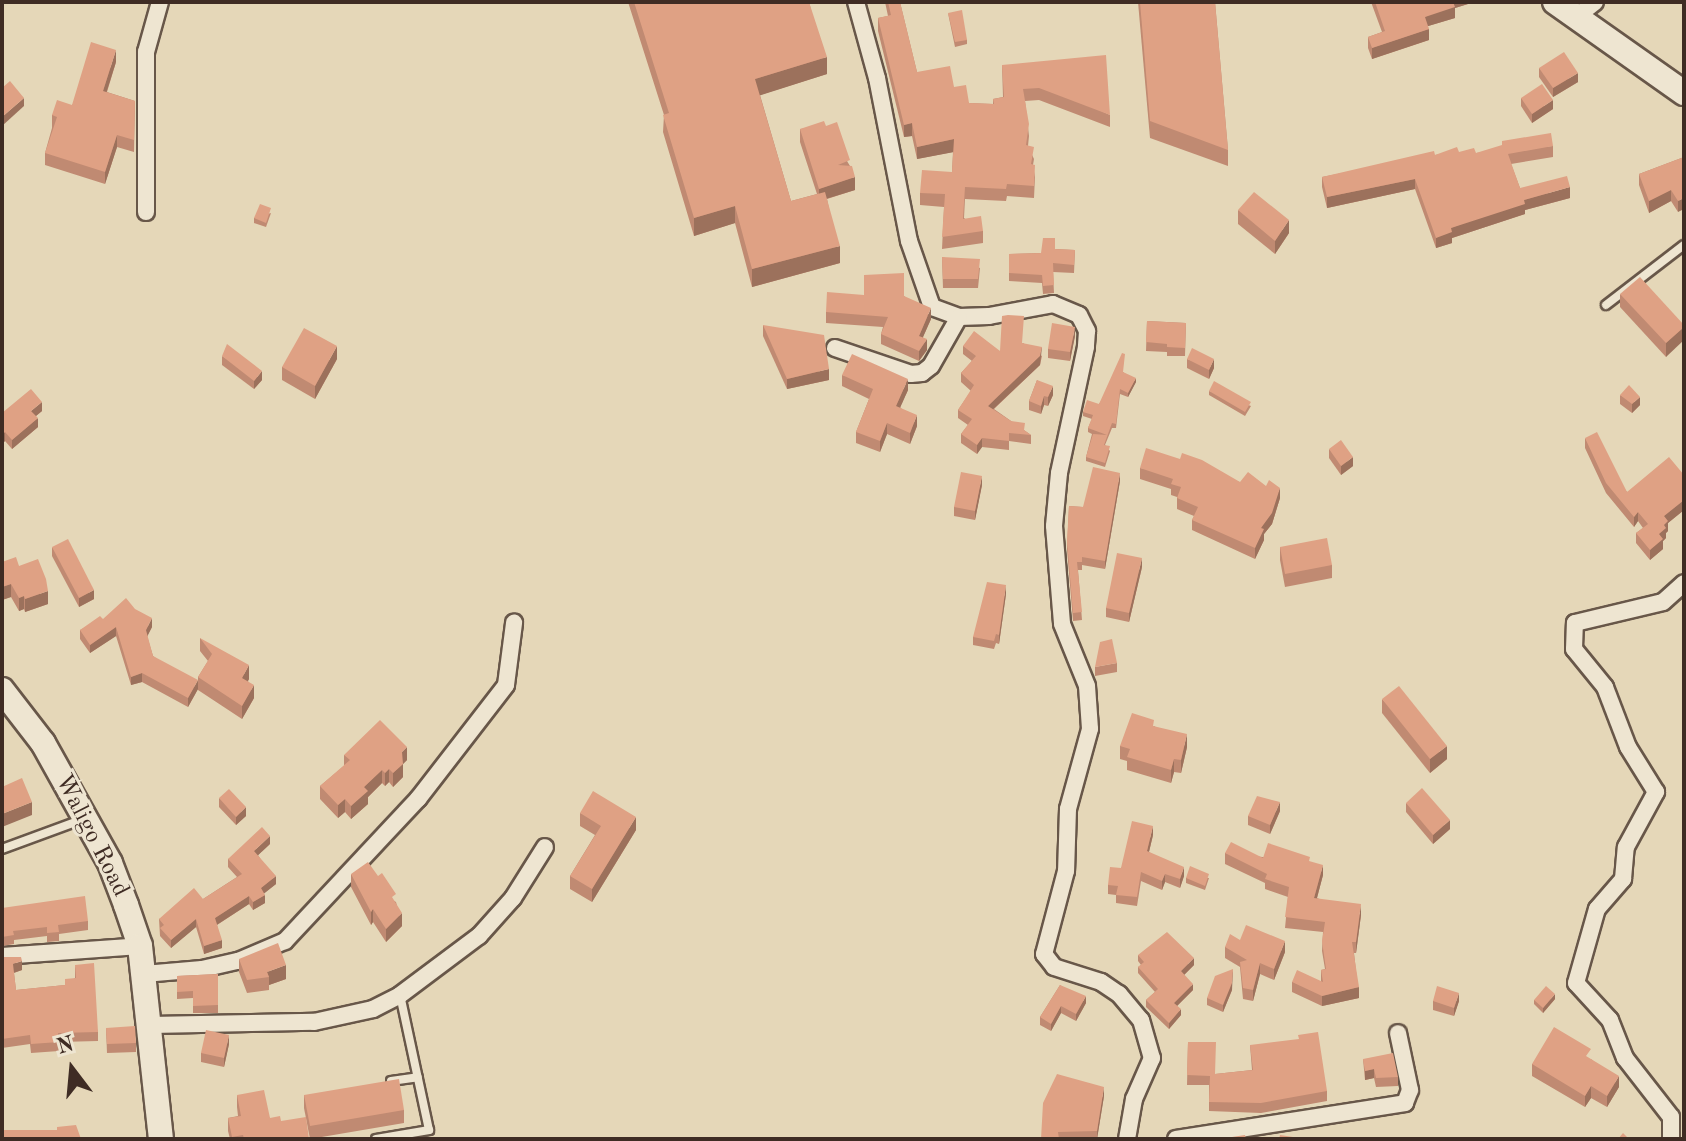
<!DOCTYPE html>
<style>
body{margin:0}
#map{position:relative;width:1686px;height:1141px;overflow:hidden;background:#e5d7b8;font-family:"Old Standard TT",serif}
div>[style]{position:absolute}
.roads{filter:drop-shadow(2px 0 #685749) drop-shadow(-2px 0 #685749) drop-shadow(0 2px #685749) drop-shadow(0 -2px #685749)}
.lane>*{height:8px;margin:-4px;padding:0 4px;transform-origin:4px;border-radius:4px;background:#eee5d1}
.street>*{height:16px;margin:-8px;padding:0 8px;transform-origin:8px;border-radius:8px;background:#eee5d1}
.secondary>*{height:24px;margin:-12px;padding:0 12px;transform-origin:12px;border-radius:12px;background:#eee5d1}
.wall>*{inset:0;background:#c08a72}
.shaded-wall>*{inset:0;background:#9c715c}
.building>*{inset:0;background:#dfa184}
span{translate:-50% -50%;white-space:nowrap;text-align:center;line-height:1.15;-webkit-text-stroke:6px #eee5d1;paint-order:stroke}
.street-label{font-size:24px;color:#3f2c24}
.frame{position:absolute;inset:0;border:4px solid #3f2c24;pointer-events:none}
.north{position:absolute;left:32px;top:1029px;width:80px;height:80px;-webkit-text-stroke:6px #eee5d1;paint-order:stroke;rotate:344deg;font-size:22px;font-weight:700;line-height:32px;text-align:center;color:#3f2c24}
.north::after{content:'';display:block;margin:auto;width:28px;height:36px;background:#3f2c24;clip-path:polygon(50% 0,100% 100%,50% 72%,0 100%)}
</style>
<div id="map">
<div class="roads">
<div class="lane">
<i style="left:1606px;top:305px;width:98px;rotate:-37.6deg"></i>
<i style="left:2px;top:849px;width:84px;rotate:-20.2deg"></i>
<i style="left:391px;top:1081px;width:27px;rotate:-8deg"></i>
<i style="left:376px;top:1139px;width:54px;rotate:-9.6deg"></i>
<i style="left:429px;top:1130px;width:138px;rotate:-102.1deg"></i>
</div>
<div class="street">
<i style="left:856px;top:2px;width:79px;rotate:74.6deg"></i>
<i style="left:877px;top:78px;width:166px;rotate:78.9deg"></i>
<i style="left:909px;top:241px;width:70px;rotate:70.8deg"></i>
<i style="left:932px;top:307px;width:29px;rotate:20deg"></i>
<i style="left:959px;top:317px;width:30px;rotate:-2deg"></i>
<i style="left:989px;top:316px;width:65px;rotate:-10.6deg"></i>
<i style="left:1053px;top:304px;width:28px;rotate:23deg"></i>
<i style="left:1079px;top:315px;width:18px;rotate:63deg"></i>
<i style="left:1087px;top:331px;width:16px;rotate:94deg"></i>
<i style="left:1086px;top:347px;width:129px;rotate:102.1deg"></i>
<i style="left:1059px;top:473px;width:53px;rotate:95.4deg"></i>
<i style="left:1054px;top:526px;width:98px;rotate:85.3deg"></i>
<i style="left:1062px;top:624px;width:67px;rotate:68deg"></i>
<i style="left:1087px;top:686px;width:43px;rotate:86deg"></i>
<i style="left:1090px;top:729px;width:83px;rotate:105.4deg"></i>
<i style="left:1068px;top:809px;width:62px;rotate:91.8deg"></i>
<i style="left:1066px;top:871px;width:86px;rotate:104.8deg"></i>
<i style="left:1044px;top:954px;width:16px;rotate:52deg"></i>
<i style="left:1054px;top:967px;width:49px;rotate:17.7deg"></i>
<i style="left:1101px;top:982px;width:22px;rotate:34deg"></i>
<i style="left:1119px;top:994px;width:34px;rotate:50deg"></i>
<i style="left:1141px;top:1020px;width:40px;rotate:74deg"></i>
<i style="left:1152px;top:1058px;width:45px;rotate:113.7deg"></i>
<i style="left:1134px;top:1099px;width:41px;rotate:99.9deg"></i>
<i style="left:1576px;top:17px;width:24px;rotate:-38deg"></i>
<i style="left:146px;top:212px;width:160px;rotate:-90deg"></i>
<i style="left:146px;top:52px;width:52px;rotate:-74.4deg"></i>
<i style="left:835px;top:348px;width:80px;rotate:18.9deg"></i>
<i style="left:911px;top:374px;width:11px;rotate:-5deg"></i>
<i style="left:922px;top:373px;width:11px;rotate:-38deg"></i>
<i style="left:931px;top:366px;width:56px;rotate:-60.3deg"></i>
<i style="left:2px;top:956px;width:138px;rotate:-4.1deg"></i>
<i style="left:144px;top:974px;width:58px;rotate:-4.9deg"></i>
<i style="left:202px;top:969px;width:37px;rotate:-13deg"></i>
<i style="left:238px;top:961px;width:51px;rotate:-23.1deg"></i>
<i style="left:285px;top:941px;width:195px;rotate:-46.9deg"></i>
<i style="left:418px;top:799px;width:144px;rotate:-52.3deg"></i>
<i style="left:506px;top:685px;width:63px;rotate:-82.6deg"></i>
<i style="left:151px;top:1025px;width:163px;rotate:-1.1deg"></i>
<i style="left:314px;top:1022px;width:60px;rotate:-12.4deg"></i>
<i style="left:373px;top:1009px;width:30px;rotate:-27deg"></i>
<i style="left:400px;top:995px;width:99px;rotate:-36.8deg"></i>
<i style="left:479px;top:936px;width:51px;rotate:-48.2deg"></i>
<i style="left:513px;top:898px;width:60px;rotate:-57.9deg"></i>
<i style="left:1176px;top:1139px;width:232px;rotate:-8.9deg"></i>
<i style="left:1405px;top:1103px;width:14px;rotate:-69deg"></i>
<i style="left:1410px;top:1090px;width:58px;rotate:-101.9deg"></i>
<i style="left:1671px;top:1139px;width:22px;rotate:-90deg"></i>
<i style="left:1671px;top:1117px;width:75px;rotate:-127.9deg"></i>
<i style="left:1625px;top:1058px;width:41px;rotate:-111.5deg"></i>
<i style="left:1610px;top:1020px;width:50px;rotate:-132.6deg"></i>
<i style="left:1576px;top:983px;width:77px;rotate:-74.2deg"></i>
<i style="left:1597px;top:909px;width:40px;rotate:-49deg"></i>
<i style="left:1623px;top:879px;width:32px;rotate:-85deg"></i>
<i style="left:1626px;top:847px;width:63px;rotate:-61.4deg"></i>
<i style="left:1656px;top:792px;width:53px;rotate:-121.9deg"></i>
<i style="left:1628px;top:747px;width:64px;rotate:-111deg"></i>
<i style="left:1605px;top:687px;width:49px;rotate:-129.2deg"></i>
<i style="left:1574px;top:649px;width:26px;rotate:-88deg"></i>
<i style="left:1575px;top:623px;width:90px;rotate:-13.4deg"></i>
<i style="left:1663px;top:602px;width:28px;rotate:-42deg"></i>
</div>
<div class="secondary">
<i style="left:1555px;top:2px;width:158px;rotate:35.2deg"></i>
<i style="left:2px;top:690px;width:67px;rotate:52.3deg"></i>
<i style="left:43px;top:743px;width:137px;rotate:60.8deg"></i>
<i style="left:110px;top:863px;width:45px;rotate:69.1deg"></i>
<i style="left:126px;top:905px;width:43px;rotate:71.1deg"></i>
<i style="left:140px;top:946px;width:194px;rotate:83.8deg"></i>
</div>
</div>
<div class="wall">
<i style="clip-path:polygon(628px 2px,809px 2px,827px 74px,760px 95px,791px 201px,817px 194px,800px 142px,800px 129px,826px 126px,850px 166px,855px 190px,827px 199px,840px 263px,752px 287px,735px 223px,694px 236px,663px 132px,664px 115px)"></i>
<i style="clip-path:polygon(885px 2px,900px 2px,917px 72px,954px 87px,969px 103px,993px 104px,993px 99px,1003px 97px,1002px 65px,1110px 115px,1110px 127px,1039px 100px,1025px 101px,1029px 136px,1028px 146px,1034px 159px,1033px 165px,1035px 177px,1034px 198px,1007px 196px,1006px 201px,965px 199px,964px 218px,983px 231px,983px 243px,942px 249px,944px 207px,920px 205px,920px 193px,952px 172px,953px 152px,917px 159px,912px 136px,904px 137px,878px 31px,878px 18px,888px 16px)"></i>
<i style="clip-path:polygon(1138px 2px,1215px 2px,1228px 150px,1228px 166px,1150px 138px)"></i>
<i style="clip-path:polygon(1371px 2px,1468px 2px,1468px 4px,1455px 8px,1455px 18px,1428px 26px,1429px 40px,1372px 59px,1368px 48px,1368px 37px,1382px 32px)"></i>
<i style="clip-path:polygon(948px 13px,967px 40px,967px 44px,955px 47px)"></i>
<i style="clip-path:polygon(116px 62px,107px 92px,135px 101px,134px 152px,117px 147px,105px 184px,45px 165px,45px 153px,52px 128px,52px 115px,72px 105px)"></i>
<i style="clip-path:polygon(1539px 68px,1578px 82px,1553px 97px,1539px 77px)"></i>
<i style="clip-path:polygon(1521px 98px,1553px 109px,1532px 123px,1521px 106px)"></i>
<i style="clip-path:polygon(1553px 146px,1553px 157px,1511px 164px,1520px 188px,1570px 198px,1525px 210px,1525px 214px,1452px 238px,1452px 243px,1436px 248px,1415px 189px,1327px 208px,1322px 187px,1322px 177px,1435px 155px,1459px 152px,1476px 153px)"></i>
<i style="clip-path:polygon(1684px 157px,1678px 212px,1671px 201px,1649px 213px,1639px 185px,1639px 174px)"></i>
<i style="clip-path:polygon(1238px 210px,1289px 233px,1275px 254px,1238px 224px)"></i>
<i style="clip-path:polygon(271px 213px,266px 227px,254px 223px,254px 218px)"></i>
<i style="clip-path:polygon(1055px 249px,1075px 250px,1074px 273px,1053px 272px,1054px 293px,1043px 294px,1042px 283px,1009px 281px,1009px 254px,1041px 253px)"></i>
<i style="clip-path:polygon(942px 257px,980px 268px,978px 288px,943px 288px)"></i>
<i style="clip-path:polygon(1620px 294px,1684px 325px,1666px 357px,1620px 307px)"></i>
<i style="clip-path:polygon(864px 295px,904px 296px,931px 319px,923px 337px,927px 350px,919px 361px,881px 344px,881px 334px,883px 327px,826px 323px,826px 312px)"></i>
<i style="clip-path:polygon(1147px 321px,1186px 323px,1185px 356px,1167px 356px,1167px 352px,1146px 351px)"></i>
<i style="clip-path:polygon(763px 325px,829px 380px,787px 389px,763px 336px)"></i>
<i style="clip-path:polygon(1075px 336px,1070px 361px,1048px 358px,1048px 349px)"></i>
<i style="clip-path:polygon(1023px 343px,1042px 356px,1040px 365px,994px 409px,1031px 435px,1031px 444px,1009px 441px,1009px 450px,982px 447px,977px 454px,961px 443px,961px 434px,968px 425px,958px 418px,958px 410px,971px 391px,961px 382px,961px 373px,972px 361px,963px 354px,963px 346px,1000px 351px)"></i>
<i style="clip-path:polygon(222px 356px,262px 380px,254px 389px,222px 365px)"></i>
<i style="clip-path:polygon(337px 359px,315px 399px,282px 380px,282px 367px)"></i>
<i style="clip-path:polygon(1187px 359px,1214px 368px,1209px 379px,1187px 368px)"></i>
<i style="clip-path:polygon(1123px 372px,1136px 382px,1128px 397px,1120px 394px,1116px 428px,1112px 428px,1105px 445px,1110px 451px,1105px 467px,1086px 461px,1086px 457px,1092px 434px,1088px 432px,1088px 428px,1092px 419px,1083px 416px,1083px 412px,1099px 404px)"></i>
<i style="clip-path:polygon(842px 375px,908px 390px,900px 407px,917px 426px,910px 444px,887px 434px,880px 452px,856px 443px,856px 432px,869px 399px,842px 386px)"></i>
<i style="clip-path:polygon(1037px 380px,1053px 395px,1048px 406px,1044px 405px,1041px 414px,1029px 410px,1029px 401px)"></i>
<i style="clip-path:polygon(1209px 391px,1251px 406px,1245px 416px,1209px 395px)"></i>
<i style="clip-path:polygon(1620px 395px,1640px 405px,1632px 413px,1620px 404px)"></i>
<i style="clip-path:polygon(42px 411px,36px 416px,38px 427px,12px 449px,5px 441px,2px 444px,2px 413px)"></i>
<i style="clip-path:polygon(1585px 438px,1627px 492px,1684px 475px,1684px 510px,1668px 523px,1668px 531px,1666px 533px,1666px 538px,1663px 541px,1663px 549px,1650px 560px,1636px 543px,1636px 533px,1643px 528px,1638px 521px,1634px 527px,1606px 493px,1585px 448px)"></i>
<i style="clip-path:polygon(1329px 449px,1353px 466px,1341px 475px,1329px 458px)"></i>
<i style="clip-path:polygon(1140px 468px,1240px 482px,1280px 498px,1272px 524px,1264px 534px,1264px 540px,1255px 559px,1192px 530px,1192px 520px,1194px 516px,1177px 509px,1177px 497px,1171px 495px,1171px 489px,1140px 479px)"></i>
<i style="clip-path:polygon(1120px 481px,1105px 569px,1082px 565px,1082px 570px,1078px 570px,1082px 620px,1073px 621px,1067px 549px,1069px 506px,1083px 507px)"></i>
<i style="clip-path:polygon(982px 485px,975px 520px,954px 516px,954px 507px)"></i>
<i style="clip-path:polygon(52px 547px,94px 599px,79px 607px,52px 556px)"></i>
<i style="clip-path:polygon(1280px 547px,1332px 565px,1332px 578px,1285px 587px,1280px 560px)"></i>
<i style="clip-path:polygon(2px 562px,19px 566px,48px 604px,25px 612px,24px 609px,19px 611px,11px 597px,2px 600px)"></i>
<i style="clip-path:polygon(1142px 567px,1129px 622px,1106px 617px,1106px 608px)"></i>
<i style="clip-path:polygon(1006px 594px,999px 644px,996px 643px,994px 649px,973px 645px,973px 637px)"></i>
<i style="clip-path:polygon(103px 619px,152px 627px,147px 636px,153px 656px,198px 689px,188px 707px,142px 682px,131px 685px,116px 636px,90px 653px,80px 639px,80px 630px)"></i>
<i style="clip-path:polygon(200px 638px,249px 679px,248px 681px,254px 698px,242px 719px,198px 690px,198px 677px,208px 661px,200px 651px)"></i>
<i style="clip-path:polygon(1117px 663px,1117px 672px,1095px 676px,1095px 667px)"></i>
<i style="clip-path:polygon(1382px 699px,1447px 759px,1430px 773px,1382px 713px)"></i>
<i style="clip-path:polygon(1154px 726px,1187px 747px,1181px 773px,1174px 772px,1171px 783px,1127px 770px,1127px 761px,1120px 759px,1120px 746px)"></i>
<i style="clip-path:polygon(344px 755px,407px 760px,403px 764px,403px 777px,393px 787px,389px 782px,385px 786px,382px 783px,368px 797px,368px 804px,351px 819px,345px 812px,338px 818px,320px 799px,320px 786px,344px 766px)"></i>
<i style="clip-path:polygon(219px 798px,246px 816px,236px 825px,219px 807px)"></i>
<i style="clip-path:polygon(1406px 803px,1450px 829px,1433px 844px,1406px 812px)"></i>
<i style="clip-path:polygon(1280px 811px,1270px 834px,1248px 825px,1248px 816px)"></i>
<i style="clip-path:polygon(580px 813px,636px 830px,592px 902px,570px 889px,570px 876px,595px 835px,580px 826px)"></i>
<i style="clip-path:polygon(1153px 835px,1149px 852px,1184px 876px,1180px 888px,1165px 882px,1162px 890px,1141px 881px,1137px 906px,1116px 903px,1116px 895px,1108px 894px,1108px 885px,1121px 868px)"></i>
<i style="clip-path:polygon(270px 844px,258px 855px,276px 884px,264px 893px,265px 903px,253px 910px,249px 904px,217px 925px,222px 948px,204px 954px,196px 927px,171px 948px,160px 936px,159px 919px,203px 899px,237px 877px,228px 867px,228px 859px)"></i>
<i style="clip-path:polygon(1225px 853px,1310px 862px,1323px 875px,1317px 898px,1361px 915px,1356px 953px,1354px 953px,1359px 998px,1322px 1006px,1292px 992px,1292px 982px,1321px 982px,1321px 970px,1325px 969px,1322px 951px,1323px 932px,1285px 928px,1288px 897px,1265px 889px,1265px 883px,1225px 864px)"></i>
<i style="clip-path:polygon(351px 874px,396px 902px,402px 926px,386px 942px,373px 922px,371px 925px,351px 887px)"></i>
<i style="clip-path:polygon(1186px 878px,1209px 878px,1205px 890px,1186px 883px)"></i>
<i style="clip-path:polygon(2px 908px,88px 921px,88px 930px,59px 934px,59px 941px,47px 942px,47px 936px,14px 940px,14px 944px,2px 946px)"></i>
<i style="clip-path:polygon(1240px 940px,1285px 952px,1274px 980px,1260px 974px,1253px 1001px,1243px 999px,1240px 967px,1225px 958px,1225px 947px)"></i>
<i style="clip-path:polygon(1138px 955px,1194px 965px,1184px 975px,1193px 990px,1177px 1006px,1181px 1015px,1169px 1029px,1146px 1007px,1146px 1000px,1155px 992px,1138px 973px,1138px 967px,1141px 965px,1138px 961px)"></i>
<i style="clip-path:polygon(2px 957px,22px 970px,14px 973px,16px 990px,65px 985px,75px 978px,75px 965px,98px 1032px,98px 1041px,59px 1042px,59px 1051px,31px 1053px,30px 1044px,2px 1048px)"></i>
<i style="clip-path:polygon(239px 959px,286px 979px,269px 985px,269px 990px,247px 993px,239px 972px)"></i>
<i style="clip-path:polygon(218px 974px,218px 1013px,193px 1013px,193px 998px,177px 999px,177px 976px)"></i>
<i style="clip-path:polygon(1060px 985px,1086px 1003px,1076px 1021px,1061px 1013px,1051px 1031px,1040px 1025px,1040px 1017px)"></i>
<i style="clip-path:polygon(1232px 990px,1223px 1012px,1207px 1005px,1207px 998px)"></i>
<i style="clip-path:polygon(1555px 999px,1543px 1013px,1534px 1004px,1534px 1000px)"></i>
<i style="clip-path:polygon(1433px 1001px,1459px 1001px,1454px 1016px,1433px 1010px)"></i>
<i style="clip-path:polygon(106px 1028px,136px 1043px,136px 1052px,107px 1053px)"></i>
<i style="clip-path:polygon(1188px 1042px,1215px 1074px,1252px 1070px,1250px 1045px,1327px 1091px,1327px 1101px,1261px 1113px,1209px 1111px,1209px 1085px,1187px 1085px)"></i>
<i style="clip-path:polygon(229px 1044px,224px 1067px,201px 1062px,201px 1053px)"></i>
<i style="clip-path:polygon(1363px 1059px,1398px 1077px,1398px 1086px,1376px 1087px,1374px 1078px,1365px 1080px)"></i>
<i style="clip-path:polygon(1591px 1059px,1619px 1087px,1607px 1107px,1591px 1098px,1585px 1107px,1532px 1076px,1532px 1064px)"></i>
<i style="clip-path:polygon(237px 1095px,270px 1118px,281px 1121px,309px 1139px,230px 1139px,228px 1131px,228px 1118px,238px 1116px,237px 1107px)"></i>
<i style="clip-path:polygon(304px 1095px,404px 1110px,404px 1123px,310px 1139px,304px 1108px)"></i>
<i style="clip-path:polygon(1104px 1096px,1097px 1139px,1041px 1139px)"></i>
</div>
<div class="shaded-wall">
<i style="clip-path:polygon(1452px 2px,1468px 2px,1468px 4px,1455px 8px,1455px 18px,1425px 27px,1425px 17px)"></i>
<i style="clip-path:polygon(1429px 29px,1429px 40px,1372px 59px,1372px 48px)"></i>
<i style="clip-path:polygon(116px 50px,116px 62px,103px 103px,103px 91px)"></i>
<i style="clip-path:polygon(827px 57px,827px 74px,755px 97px,755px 79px)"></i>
<i style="clip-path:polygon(1578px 73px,1578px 82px,1553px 97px,1553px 88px)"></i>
<i style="clip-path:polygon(24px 98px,24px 106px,2px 126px,2px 117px)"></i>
<i style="clip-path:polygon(1553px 100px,1553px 109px,1532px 123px,1532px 114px)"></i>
<i style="clip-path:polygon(912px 123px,912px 136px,904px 137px,904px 125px)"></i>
<i style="clip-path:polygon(117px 135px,117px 147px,105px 184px,105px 172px)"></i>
<i style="clip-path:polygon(954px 139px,954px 152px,917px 159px,917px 147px)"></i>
<i style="clip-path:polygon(855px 177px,855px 190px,819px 201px,819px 189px)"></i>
<i style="clip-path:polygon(1415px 179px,1415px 189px,1327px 208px,1327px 197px)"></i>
<i style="clip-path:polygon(1570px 187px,1570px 198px,1525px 210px,1525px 214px,1452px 238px,1452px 243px,1436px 248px,1436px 238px,1451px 228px,1524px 200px)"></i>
<i style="clip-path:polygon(1671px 190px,1671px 201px,1649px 213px,1649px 201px)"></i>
<i style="clip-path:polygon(1684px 198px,1684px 209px,1678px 212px,1678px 201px)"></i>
<i style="clip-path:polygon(735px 206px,735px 223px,694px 236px,694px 218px)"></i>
<i style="clip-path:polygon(1289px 220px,1289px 233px,1275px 254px,1275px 241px)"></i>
<i style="clip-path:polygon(840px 246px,840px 263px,752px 287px,752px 269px)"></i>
<i style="clip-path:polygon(931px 308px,931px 319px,919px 346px,919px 336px)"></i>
<i style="clip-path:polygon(1075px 327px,1075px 336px,1070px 361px,1070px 352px)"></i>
<i style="clip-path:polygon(1684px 327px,1684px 340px,1666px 357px,1666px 343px)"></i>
<i style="clip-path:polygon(927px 339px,927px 350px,919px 361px,919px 351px)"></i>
<i style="clip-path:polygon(337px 346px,337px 359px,315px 399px,315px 386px)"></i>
<i style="clip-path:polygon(1042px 347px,1040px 365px,988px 414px,988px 406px)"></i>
<i style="clip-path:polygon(1214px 359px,1214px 368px,1209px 379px,1209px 370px)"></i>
<i style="clip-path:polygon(829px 369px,829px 380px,787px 389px,787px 379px)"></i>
<i style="clip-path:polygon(262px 371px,262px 380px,254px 389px,254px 381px)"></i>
<i style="clip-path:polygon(1136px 378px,1136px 382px,1128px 397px,1128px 393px)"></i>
<i style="clip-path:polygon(908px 379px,908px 390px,896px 417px,896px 406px)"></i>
<i style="clip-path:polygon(1053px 386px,1053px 395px,1048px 406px,1048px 397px)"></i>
<i style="clip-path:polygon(1044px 396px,1044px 405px,1041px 414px,1041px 406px)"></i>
<i style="clip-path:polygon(1640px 397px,1640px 405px,1632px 413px,1632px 404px)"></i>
<i style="clip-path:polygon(42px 402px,42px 411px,31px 420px,31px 411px)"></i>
<i style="clip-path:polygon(917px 415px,917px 426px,910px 444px,910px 433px)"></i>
<i style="clip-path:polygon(38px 418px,38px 427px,12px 449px,12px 440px)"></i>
<i style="clip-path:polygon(887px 423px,887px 434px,880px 452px,880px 441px)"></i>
<i style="clip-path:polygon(5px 432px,5px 441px,2px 444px,2px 435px)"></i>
<i style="clip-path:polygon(982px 438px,982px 447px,977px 454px,977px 445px)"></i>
<i style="clip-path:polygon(1353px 457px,1353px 466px,1341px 475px,1341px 466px)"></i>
<i style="clip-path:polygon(1120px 473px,1120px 481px,1105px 569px,1105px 561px)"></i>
<i style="clip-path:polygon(982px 476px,982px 485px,975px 520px,975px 511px)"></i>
<i style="clip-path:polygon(1280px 488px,1280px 498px,1272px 524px,1264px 534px,1264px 540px,1255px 559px,1255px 548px,1261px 528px)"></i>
<i style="clip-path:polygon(1684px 500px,1684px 510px,1668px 523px,1668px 531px,1666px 533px,1666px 538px,1663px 541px,1663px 549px,1650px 560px,1650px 550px,1659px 534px,1664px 516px)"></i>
<i style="clip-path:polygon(1638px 512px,1638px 521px,1634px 527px,1634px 517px)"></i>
<i style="clip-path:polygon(1142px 558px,1142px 567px,1129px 622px,1129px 613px)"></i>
<i style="clip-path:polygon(11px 584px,11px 597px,2px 600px,2px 587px)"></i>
<i style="clip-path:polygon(1006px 585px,1006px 594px,999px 644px,999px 635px)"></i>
<i style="clip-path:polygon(94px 590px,94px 599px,79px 607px,79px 598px)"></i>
<i style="clip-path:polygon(48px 591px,48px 604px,25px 612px,25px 599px)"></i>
<i style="clip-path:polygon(24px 596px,24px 609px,19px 611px,19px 598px)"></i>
<i style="clip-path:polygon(152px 618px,152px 627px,146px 639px,146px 630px)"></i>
<i style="clip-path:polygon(116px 627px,116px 636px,90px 653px,90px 645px)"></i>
<i style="clip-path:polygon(249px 665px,249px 679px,242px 691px,242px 678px)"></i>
<i style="clip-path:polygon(142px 673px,142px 682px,131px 685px,131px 677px)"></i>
<i style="clip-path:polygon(198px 680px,198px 689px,188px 707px,188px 698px)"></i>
<i style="clip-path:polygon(254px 685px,254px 698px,242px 719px,242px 706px)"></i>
<i style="clip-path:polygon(1187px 734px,1187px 747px,1181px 773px,1181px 760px)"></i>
<i style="clip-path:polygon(1447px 746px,1447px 759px,1430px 773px,1430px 759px)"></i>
<i style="clip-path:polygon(407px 747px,407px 760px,402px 765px,402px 752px)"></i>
<i style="clip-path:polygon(1174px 759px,1174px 772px,1171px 783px,1171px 770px)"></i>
<i style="clip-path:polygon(403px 764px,403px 777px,393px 787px,393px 773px)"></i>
<i style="clip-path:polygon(389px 769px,389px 782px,385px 786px,385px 773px)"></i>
<i style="clip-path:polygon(382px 770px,382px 783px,368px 797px,368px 804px,351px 819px,351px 806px,364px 787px)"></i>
<i style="clip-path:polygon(345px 799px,345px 812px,338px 818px,338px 805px)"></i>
<i style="clip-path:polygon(32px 802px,32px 815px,2px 827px,2px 814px)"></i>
<i style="clip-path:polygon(1280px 802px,1280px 811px,1270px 834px,1270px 825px)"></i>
<i style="clip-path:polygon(246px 807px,246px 816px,236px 825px,236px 817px)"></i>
<i style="clip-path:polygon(636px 817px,636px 830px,592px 902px,592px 889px)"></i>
<i style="clip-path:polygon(1450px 820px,1450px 829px,1433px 844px,1433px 835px)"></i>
<i style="clip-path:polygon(1153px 826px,1153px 835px,1147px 860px,1147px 851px)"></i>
<i style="clip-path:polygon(270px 836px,270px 844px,254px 859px,254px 851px)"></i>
<i style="clip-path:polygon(1323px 865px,1323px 875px,1314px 909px,1314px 898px)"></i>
<i style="clip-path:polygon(1184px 867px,1184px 876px,1180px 888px,1180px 879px)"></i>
<i style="clip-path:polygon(1165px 874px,1165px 882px,1162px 890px,1162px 881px)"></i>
<i style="clip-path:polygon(276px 876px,276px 884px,261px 896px,261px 888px)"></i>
<i style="clip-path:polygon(265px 895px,265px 903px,253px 910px,253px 902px)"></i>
<i style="clip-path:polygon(249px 896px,249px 904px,215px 926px,215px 918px)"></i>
<i style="clip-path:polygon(1361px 904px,1361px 915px,1356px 953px,1356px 942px)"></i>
<i style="clip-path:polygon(373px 909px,373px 922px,371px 925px,371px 912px)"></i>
<i style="clip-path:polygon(402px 913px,402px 926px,386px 942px,386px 929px)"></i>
<i style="clip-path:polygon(196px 919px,196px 927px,171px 948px,171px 940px)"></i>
<i style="clip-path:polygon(222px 940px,222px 948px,204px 954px,204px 946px)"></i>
<i style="clip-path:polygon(1285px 941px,1285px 952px,1274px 980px,1274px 969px)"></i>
<i style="clip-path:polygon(1194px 958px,1194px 965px,1181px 978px,1181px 971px)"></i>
<i style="clip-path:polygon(22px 961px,22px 970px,13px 973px,13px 964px)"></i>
<i style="clip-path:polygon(1260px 963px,1260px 974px,1253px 1001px,1253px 990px)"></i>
<i style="clip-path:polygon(286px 965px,286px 979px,269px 985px,269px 977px,267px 972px)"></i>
<i style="clip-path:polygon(1233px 969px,1232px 990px,1223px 1012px,1223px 1005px)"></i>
<i style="clip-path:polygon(1193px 984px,1193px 990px,1174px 1009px,1174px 1003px)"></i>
<i style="clip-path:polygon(1359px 987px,1359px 998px,1322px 1006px,1322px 996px)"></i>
<i style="clip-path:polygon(1459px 993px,1459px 1001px,1454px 1016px,1454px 1008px)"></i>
<i style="clip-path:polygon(1555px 994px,1555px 999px,1543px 1013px,1543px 1008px)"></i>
<i style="clip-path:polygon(1086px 996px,1086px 1003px,1076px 1021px,1076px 1014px)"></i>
<i style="clip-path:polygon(1061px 1006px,1061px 1013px,1051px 1031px,1051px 1024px)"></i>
<i style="clip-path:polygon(1181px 1009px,1181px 1015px,1169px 1029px,1169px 1023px)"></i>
<i style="clip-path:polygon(229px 1035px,229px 1044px,224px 1067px,224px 1058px)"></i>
<i style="clip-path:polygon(1374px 1069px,1374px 1078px,1365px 1080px,1365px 1071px)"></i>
<i style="clip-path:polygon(1619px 1076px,1619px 1087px,1607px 1107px,1607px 1096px)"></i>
<i style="clip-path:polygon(1591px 1086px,1591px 1098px,1585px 1107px,1585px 1096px)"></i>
<i style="clip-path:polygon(1104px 1087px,1104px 1096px,1097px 1139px,1097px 1131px)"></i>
</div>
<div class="building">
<i style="clip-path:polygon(634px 2px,809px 2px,827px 57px,755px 79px,791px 201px,825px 192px,840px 246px,752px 269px,735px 206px,694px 218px,663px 115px,669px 113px)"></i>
<i style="clip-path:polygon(888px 2px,900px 2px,917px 72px,950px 66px,954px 87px,966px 85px,969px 103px,994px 104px,993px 99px,1004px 97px,1002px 65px,1106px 55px,1110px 115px,1039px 88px,1023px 89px,1029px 124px,1026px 145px,1034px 147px,1031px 164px,1035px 165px,1034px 186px,1007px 184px,1006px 189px,965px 187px,963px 219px,981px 216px,983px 231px,942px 237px,945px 194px,920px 193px,922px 170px,952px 172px,954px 139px,917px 147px,912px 123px,904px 125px,878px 18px,891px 15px)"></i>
<i style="clip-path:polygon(1140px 2px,1215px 2px,1228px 150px,1150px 121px)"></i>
<i style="clip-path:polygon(1375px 2px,1453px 2px,1455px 7px,1425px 17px,1429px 29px,1372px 48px,1368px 37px,1385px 31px)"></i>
<i style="clip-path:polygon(962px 10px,967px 40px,955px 42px,948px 13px)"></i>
<i style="clip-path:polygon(91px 42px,116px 50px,103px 91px,135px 101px,134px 140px,117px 135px,105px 172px,45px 153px,57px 117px,52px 115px,57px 100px,72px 105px)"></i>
<i style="clip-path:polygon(1564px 52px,1578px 73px,1553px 88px,1539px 68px)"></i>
<i style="clip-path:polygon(10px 81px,24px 98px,2px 117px,2px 88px)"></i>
<i style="clip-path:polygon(1542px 84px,1553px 100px,1532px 114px,1521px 98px)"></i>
<i style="clip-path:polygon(824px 121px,826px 126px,837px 122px,850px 160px,838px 165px,852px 166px,855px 177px,819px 189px,800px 129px)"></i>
<i style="clip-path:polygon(1551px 133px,1553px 146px,1508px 154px,1520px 188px,1567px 176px,1570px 187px,1524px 200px,1525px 204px,1451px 228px,1452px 232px,1436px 238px,1415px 179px,1327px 197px,1322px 177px,1434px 151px,1435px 155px,1457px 147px,1459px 152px,1474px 148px,1476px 153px,1502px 145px,1502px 141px)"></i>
<i style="clip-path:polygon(1684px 157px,1684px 198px,1678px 201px,1671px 190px,1649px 201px,1639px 174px)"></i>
<i style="clip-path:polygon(1254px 192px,1289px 220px,1275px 241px,1238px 210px)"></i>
<i style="clip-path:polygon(260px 204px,271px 208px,266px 223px,254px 218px)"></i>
<i style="clip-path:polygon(1043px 238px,1055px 238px,1055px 249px,1075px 250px,1074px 265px,1053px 263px,1054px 285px,1043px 286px,1042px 275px,1009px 273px,1009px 254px,1041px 253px)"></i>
<i style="clip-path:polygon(942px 257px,980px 259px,978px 279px,943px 279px)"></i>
<i style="clip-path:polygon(904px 273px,904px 296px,931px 308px,919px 336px,927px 339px,919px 351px,881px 334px,888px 317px,826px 312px,827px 292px,864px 295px,864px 275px)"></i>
<i style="clip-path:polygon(1640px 277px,1684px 325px,1684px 327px,1666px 343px,1620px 294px)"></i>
<i style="clip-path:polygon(1008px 315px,1024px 316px,1022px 343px,1042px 347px,1040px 356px,988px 406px,1011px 421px,1025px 423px,1024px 430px,1031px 435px,1009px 433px,1009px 441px,982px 438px,977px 445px,961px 434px,972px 419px,958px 410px,974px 385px,961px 373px,976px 356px,963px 346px,974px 331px,1000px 351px,1002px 316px)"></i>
<i style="clip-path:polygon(1147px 321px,1186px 323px,1185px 348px,1167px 347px,1167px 344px,1146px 342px)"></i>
<i style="clip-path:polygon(1052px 323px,1075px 327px,1070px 352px,1048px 349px)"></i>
<i style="clip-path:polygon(763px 325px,824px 335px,829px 369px,787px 379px)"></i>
<i style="clip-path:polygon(304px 328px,337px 346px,315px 386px,282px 367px)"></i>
<i style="clip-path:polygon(227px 344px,262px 371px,254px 381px,222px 356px)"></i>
<i style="clip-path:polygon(1192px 348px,1214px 359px,1209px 370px,1187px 359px)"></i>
<i style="clip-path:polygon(1122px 353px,1125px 354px,1123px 372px,1136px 378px,1128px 393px,1120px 389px,1116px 424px,1112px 423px,1104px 445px,1110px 446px,1105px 463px,1086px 457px,1093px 434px,1107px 435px,1088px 428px,1093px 415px,1083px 412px,1087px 400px,1099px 404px)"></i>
<i style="clip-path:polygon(852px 354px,908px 379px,896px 406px,917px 415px,910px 433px,887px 423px,880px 441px,856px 432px,873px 389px,842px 375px)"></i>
<i style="clip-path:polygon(1037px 380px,1053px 386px,1048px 397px,1044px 396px,1041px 406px,1029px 401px)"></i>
<i style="clip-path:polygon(1214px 381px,1251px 402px,1245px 412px,1209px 391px)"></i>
<i style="clip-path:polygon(1629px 385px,1640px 397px,1632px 404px,1620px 395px)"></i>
<i style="clip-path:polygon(31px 389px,42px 402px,31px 411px,38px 418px,12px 440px,5px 432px,2px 435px,2px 413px)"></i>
<i style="clip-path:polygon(1597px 432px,1627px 492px,1669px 457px,1684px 475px,1684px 500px,1664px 516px,1668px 521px,1664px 525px,1666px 528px,1659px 534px,1663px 539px,1650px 550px,1636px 533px,1648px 524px,1638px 512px,1634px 517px,1606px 483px,1585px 438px)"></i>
<i style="clip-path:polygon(1341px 440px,1353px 457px,1341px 466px,1329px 449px)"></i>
<i style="clip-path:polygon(1146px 448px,1180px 459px,1182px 453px,1202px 460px,1240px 482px,1248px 472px,1266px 486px,1269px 480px,1280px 488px,1272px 513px,1261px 528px,1264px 529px,1255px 548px,1192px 520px,1198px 507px,1177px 498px,1181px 487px,1171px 484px,1173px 479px,1140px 468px)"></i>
<i style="clip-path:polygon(1093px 467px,1120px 473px,1105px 561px,1082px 557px,1082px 562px,1077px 562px,1082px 612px,1073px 613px,1067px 541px,1069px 506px,1083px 507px)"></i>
<i style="clip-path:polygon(961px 472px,982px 476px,975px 511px,954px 507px)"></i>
<i style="clip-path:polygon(1327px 538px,1332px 565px,1285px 574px,1280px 547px)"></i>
<i style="clip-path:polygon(68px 539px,94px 590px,79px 598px,52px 547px)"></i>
<i style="clip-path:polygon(1117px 553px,1142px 558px,1129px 613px,1106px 608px)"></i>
<i style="clip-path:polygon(16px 557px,19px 566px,38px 559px,46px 579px,48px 591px,25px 599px,24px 596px,19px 598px,11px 584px,2px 587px,2px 562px)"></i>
<i style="clip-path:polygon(987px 582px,1006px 585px,999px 635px,996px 634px,994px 641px,973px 637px)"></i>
<i style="clip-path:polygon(126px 598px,135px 609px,152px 618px,146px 630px,153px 656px,198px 680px,188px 698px,142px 673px,131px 677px,116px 627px,90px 645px,80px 630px,100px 616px,103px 619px)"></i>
<i style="clip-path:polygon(200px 638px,249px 665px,242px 678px,254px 685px,242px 706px,198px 677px,212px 654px)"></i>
<i style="clip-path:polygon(1112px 639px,1117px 663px,1095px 667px,1100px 642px)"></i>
<i style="clip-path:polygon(1399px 686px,1447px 746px,1430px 759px,1382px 699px)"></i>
<i style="clip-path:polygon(1132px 713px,1154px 720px,1153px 726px,1187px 734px,1181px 760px,1174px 759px,1171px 770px,1127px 757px,1130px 749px,1120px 746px)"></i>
<i style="clip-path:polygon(380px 720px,407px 747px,402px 752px,403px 764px,393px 773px,389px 769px,385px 773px,382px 770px,364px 787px,368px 791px,351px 806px,345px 799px,338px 805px,320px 786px,350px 760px,344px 755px)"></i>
<i style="clip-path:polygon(22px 778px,32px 802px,2px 814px,2px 787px)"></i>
<i style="clip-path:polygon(1422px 788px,1450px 820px,1433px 835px,1406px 803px)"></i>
<i style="clip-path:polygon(229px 789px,246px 807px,236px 817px,219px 798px)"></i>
<i style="clip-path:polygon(593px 791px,636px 817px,592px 889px,570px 876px,601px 826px,580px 813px)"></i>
<i style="clip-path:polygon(1257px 796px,1280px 802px,1270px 825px,1248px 816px)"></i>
<i style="clip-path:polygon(1132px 821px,1153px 826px,1147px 851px,1184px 867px,1180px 879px,1165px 874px,1162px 881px,1141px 872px,1137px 897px,1116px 895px,1118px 886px,1108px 885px,1110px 867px,1121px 868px)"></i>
<i style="clip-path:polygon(262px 827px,270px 836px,254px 851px,276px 876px,261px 888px,265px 895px,253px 902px,249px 896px,215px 918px,222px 940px,204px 946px,196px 919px,171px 940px,160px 928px,164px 925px,159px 919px,194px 888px,203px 899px,242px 874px,228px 859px)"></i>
<i style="clip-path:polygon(1231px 842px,1263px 858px,1268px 843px,1310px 857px,1309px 861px,1323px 865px,1314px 898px,1361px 904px,1356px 942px,1352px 942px,1359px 987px,1322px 996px,1292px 982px,1297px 970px,1323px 982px,1321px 970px,1326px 969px,1322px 941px,1325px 922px,1285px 917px,1289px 887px,1265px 879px,1267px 874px,1225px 853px)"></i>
<i style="clip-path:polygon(368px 862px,378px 876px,382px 873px,396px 894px,392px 897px,402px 913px,386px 929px,373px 909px,371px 912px,351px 874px)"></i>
<i style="clip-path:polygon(1190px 866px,1209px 874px,1205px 886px,1186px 878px)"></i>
<i style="clip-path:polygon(85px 896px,88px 921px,58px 925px,59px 932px,47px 933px,47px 927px,13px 931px,14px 935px,2px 937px,2px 908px)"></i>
<i style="clip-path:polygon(1246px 925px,1285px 941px,1274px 969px,1260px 963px,1253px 990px,1243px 988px,1240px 962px,1247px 960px,1225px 947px,1230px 934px,1240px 940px)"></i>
<i style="clip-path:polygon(1167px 932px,1194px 958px,1181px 971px,1193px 984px,1174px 1003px,1181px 1009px,1169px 1023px,1146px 1000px,1158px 989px,1138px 967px,1144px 962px,1138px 955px)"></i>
<i style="clip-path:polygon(278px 943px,286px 965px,267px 972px,269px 977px,247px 980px,239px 959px)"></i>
<i style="clip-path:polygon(2px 957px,21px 957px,22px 961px,13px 964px,16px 990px,65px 985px,65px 979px,76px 978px,75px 965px,94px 963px,98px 1032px,58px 1033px,59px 1042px,31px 1044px,30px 1035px,2px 1039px)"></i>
<i style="clip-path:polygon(1233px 969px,1232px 983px,1223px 1005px,1207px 998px,1215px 976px)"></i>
<i style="clip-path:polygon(218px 974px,218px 1005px,193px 1006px,193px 991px,177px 992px,177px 976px)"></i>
<i style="clip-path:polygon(1060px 985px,1086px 996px,1076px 1014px,1061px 1006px,1051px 1024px,1040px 1017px)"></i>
<i style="clip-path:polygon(1437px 986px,1459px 993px,1454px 1008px,1433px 1001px)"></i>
<i style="clip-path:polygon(1546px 986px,1555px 994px,1543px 1008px,1534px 1000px)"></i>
<i style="clip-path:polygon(135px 1026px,136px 1043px,107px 1044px,106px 1028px)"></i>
<i style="clip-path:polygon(1554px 1027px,1591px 1049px,1586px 1056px,1619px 1076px,1607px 1096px,1591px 1086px,1585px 1096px,1532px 1064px)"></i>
<i style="clip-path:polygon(206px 1030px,229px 1035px,224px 1058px,201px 1053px)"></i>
<i style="clip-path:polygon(1318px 1032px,1327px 1091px,1261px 1103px,1209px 1102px,1210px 1076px,1187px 1075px,1188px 1042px,1216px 1042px,1215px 1074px,1253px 1070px,1250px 1045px,1299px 1039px,1298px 1035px)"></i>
<i style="clip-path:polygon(1393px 1053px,1398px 1077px,1376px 1078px,1374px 1069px,1365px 1071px,1363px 1059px)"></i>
<i style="clip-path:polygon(1057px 1074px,1104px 1087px,1097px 1131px,1058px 1132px,1059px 1139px,1041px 1139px,1043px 1103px)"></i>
<i style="clip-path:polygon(399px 1079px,404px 1110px,310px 1126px,304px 1095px)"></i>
<i style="clip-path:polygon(264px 1090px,270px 1118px,280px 1116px,281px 1121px,306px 1117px,309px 1139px,244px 1139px,243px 1135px,232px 1137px,228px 1118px,241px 1116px,237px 1095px)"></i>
<i style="clip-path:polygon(76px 1125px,81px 1139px,2px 1139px,2px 1130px,57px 1130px,57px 1127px)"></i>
<i style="clip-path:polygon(1623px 1133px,1629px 1139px,1618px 1139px)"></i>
<i style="clip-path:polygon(1245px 1135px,1246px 1139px,1219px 1139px)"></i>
<i style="clip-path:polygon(1280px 1135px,1293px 1137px,1293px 1139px,1279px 1139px)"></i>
</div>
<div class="street-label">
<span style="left:91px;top:836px;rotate:63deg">Waligo Road</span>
</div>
<div class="frame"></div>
<div class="north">N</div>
</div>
